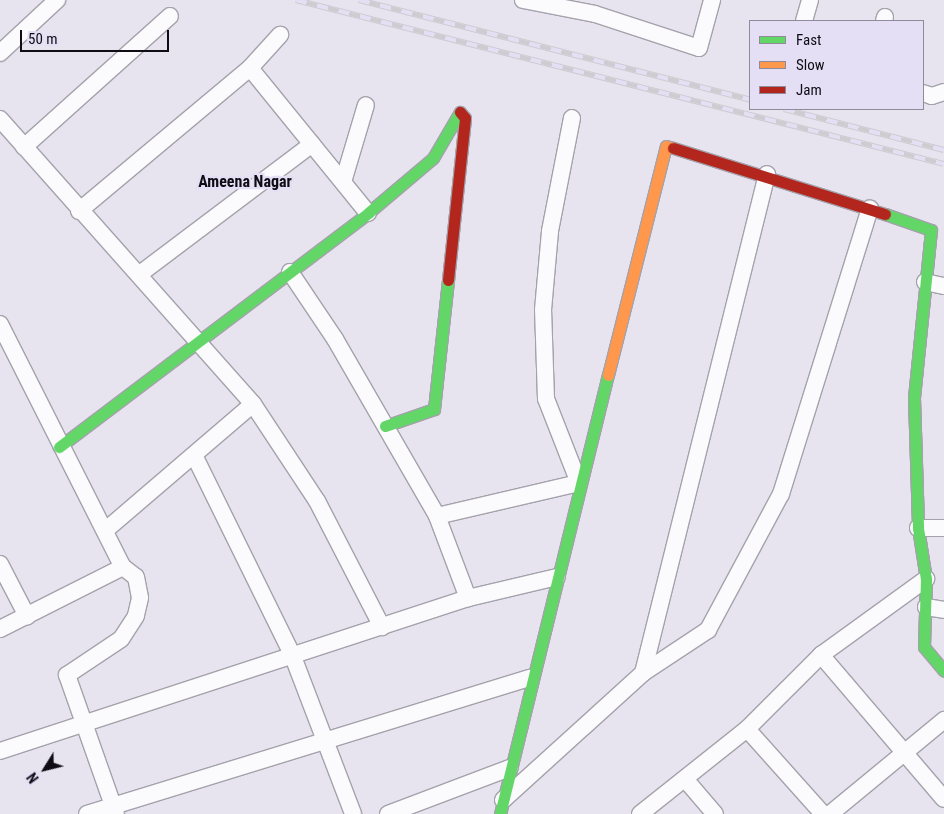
<!DOCTYPE html>
<style>
body{margin:0}
#map{position:relative;width:944px;height:814px;overflow:hidden;background:#e7e4f0;font-family:"Roboto Condensed",sans-serif}
div>[style]{position:absolute}
.roads{filter:drop-shadow(1px 0 #a4a2ab) drop-shadow(-1px 0 #a4a2ab) drop-shadow(0 1px #a4a2ab) drop-shadow(0 -1px #a4a2ab)}
.street>*{height:16px;margin:-8px;padding:0 8px;transform-origin:8px;border-radius:8px;background:#fbfbfd}
.fast>*{height:11px;margin:-5.5px;padding:0 5.5px;transform-origin:5.5px;border-radius:5.5px;background:#63d668}
.slow>*{height:11px;margin:-5.5px;padding:0 5.5px;transform-origin:5.5px;border-radius:5.5px;background:#ff974d}
.jam>*{height:11px;margin:-5.5px;padding:0 5.5px;transform-origin:5.5px;border-radius:5.5px;background:#b3261e}
.rail>*{height:5.5px;margin-top:-2.75px;transform-origin:0;background:repeating-linear-gradient(90deg,#e5dff5 0 11px,#cdccd0 0 22px);box-sizing:border-box;border-block:1px solid #cdccd0}
span{translate:-50% -50%;white-space:nowrap;text-align:center;line-height:1.15;-webkit-text-stroke:4.5px #e5dff5;paint-order:stroke}
.neighbourhood-label{font-size:16px;color:#0f0c14;font-weight:700}
.legend{position:absolute;left:749px;top:20px;width:175px;height:90px;box-sizing:border-box;background:#e5dff5;border:1px solid #8f8b9b;margin:0;padding:6px 9px;list-style:none;font-size:15px;color:#0f0c14}
.legend li{display:flex;align-items:center;gap:10px;height:25px}
.legend b{width:25px;border:1px solid #8f8b9b}
.north{position:absolute;left:20px;top:744px;width:50px;height:50px;-webkit-text-stroke:4px #e5dff5;paint-order:stroke;rotate:234deg;font-size:14px;font-weight:700;line-height:20px;text-align:center;color:#0f0c14}
.north::after{content:'';display:block;margin:auto;width:18px;height:22px;background:#0f0c14;clip-path:polygon(50% 0,100% 100%,50% 72%,0 100%)}
.scale{position:absolute;left:20px;top:30px;width:149px;height:22px;box-sizing:border-box;border:2px solid #0f0c14;border-top:0;padding-left:6px;font-size:15px;line-height:18px;white-space:nowrap;color:#0f0c14;-webkit-text-stroke:4px #e5dff5;paint-order:stroke}
</style>
<div id="map">
<div class="roads">
<div class="street">
<i style="left:523px;top:0;width:73px;rotate:11deg"></i>
<i style="left:595px;top:14px;width:109px;rotate:18.1deg"></i>
<i style="left:699px;top:48px;width:50px;rotate:-74.8deg"></i>
<i style="left:804px;top:21px;width:22px;rotate:-74deg"></i>
<i style="left:884px;top:21px;width:4px;rotate:-76deg"></i>
<i style="left:0;top:53px;width:78px;rotate:-42.9deg"></i>
<i style="left:250px;top:68px;width:187px;rotate:50.9deg"></i>
<i style="left:923px;top:93px;width:9px;rotate:18deg"></i>
<i style="left:932px;top:96px;width:13px;rotate:-18deg"></i>
<i style="left:0;top:119px;width:381px;rotate:48.4deg"></i>
<i style="left:253px;top:404px;width:116px;rotate:56.6deg"></i>
<i style="left:317px;top:501px;width:142px;rotate:62.7deg"></i>
<i style="left:24px;top:147px;width:196px;rotate:-41.9deg"></i>
<i style="left:343px;top:182px;width:80px;rotate:-73.4deg"></i>
<i style="left:79px;top:211px;width:223px;rotate:-39.9deg"></i>
<i style="left:250px;top:68px;width:45px;rotate:-47.7deg"></i>
<i style="left:290px;top:272px;width:81px;rotate:56.1deg"></i>
<i style="left:335px;top:339px;width:204px;rotate:60deg"></i>
<i style="left:437px;top:516px;width:88px;rotate:69.3deg"></i>
<i style="left:141px;top:273px;width:214px;rotate:-37deg"></i>
<i style="left:925px;top:282px;width:19px;rotate:12deg"></i>
<i style="left:0;top:324px;width:272px;rotate:63.2deg"></i>
<i style="left:123px;top:567px;width:16px;rotate:38deg"></i>
<i style="left:136px;top:577px;width:21px;rotate:79deg"></i>
<i style="left:140px;top:598px;width:18px;rotate:103deg"></i>
<i style="left:136px;top:616px;width:27px;rotate:123deg"></i>
<i style="left:121px;top:639px;width:65px;rotate:146.3deg"></i>
<i style="left:67px;top:675px;width:147px;rotate:70.6deg"></i>
<i style="left:194px;top:455px;width:222px;rotate:63.8deg"></i>
<i style="left:292px;top:654px;width:171px;rotate:69.1deg"></i>
<i style="left:437px;top:516px;width:146px;rotate:-13.1deg"></i>
<i style="left:579px;top:483px;width:90px;rotate:-111.4deg"></i>
<i style="left:546px;top:399px;width:89px;rotate:-91.9deg"></i>
<i style="left:543px;top:310px;width:79px;rotate:-84.9deg"></i>
<i style="left:550px;top:231px;width:115px;rotate:-79deg"></i>
<i style="left:918px;top:528px;width:26px"></i>
<i style="left:107px;top:529px;width:192px;rotate:-40.6deg"></i>
<i style="left:0;top:564px;width:59px;rotate:62.6deg"></i>
<i style="left:926px;top:607px;width:18px;rotate:9deg"></i>
<i style="left:0;top:629px;width:138px;rotate:-26.8deg"></i>
<i style="left:821px;top:655px;width:189px;rotate:49.5deg"></i>
<i style="left:643px;top:673px;width:78px;rotate:-33.5deg"></i>
<i style="left:708px;top:630px;width:154px;rotate:-61.8deg"></i>
<i style="left:781px;top:494px;width:299px;rotate:-72.7deg"></i>
<i style="left:747px;top:729px;width:114px;rotate:48.2deg"></i>
<i style="left:0;top:751px;width:492px;rotate:-18.1deg"></i>
<i style="left:468px;top:598px;width:91px;rotate:-13.3deg"></i>
<i style="left:685px;top:779px;width:46px;rotate:49.4deg"></i>
<i style="left:503px;top:800px;width:189px;rotate:-42.2deg"></i>
<i style="left:643px;top:673px;width:514px;rotate:-76.04deg"></i>
<i style="left:87px;top:814px;width:463px;rotate:-17.1deg"></i>
<i style="left:388px;top:814px;width:130px;rotate:-20.7deg"></i>
<i style="left:640px;top:814px;width:137px;rotate:-38.5deg"></i>
<i style="left:747px;top:729px;width:105px;rotate:-45deg"></i>
<i style="left:821px;top:655px;width:130px;rotate:-35.9deg"></i>
<i style="left:830px;top:814px;width:148px;rotate:-39.5deg"></i>
</div>
<div class="fast">
<i style="left:885px;top:214px;width:49px;rotate:19.2deg"></i>
<i style="left:931px;top:230px;width:169px;rotate:95.8deg"></i>
<i style="left:914px;top:398px;width:130px;rotate:88.2deg"></i>
<i style="left:918px;top:528px;width:52px;rotate:81.1deg"></i>
<i style="left:926px;top:579px;width:68px;rotate:91.7deg"></i>
<i style="left:924px;top:647px;width:31px;rotate:50deg"></i>
<i style="left:385px;top:426px;width:52px;rotate:-19.1deg"></i>
<i style="left:434px;top:409px;width:130px;rotate:-83.8deg"></i>
<i style="left:59px;top:447px;width:388px;rotate:-37.1deg"></i>
<i style="left:368px;top:213px;width:85px;rotate:-40.2deg"></i>
<i style="left:433px;top:158px;width:53px;rotate:-59.6deg"></i>
<i style="left:500px;top:814px;width:452px;rotate:-76.2deg"></i>
</div>
<div class="slow">
<i style="left:608px;top:375px;width:236px;rotate:-75.8deg"></i>
<i style="left:666px;top:146px;width:7px;rotate:16deg"></i>
</div>
<div class="jam">
<i style="left:673px;top:148px;width:222px;rotate:17.3deg"></i>
<i style="left:448px;top:280px;width:163px;rotate:-84deg"></i>
<i style="left:465px;top:118px;width:8px;rotate:-130deg"></i>
</div>
</div>
<div class="rail">
<i style="left:296px;top:0;width:668px;rotate:14.2deg"></i>
<i style="left:359px;top:0;width:404px;rotate:14.3deg"></i>
<i style="left:784px;top:109px;width:165px;rotate:14.4deg"></i>
</div>
<div class="neighbourhood-label">
<span style="left:245px;top:182px">Ameena Nagar</span>
</div>
<ul class="legend">
<li><b style="height:6px;background:#63d668"></b>Fast</li>
<li><b style="height:6px;background:#ff974d"></b>Slow</li>
<li><b style="height:6px;background:#b3261e"></b>Jam</li>
</ul>
<div class="north">N</div>
<div class="scale">50 m</div>
</div>
